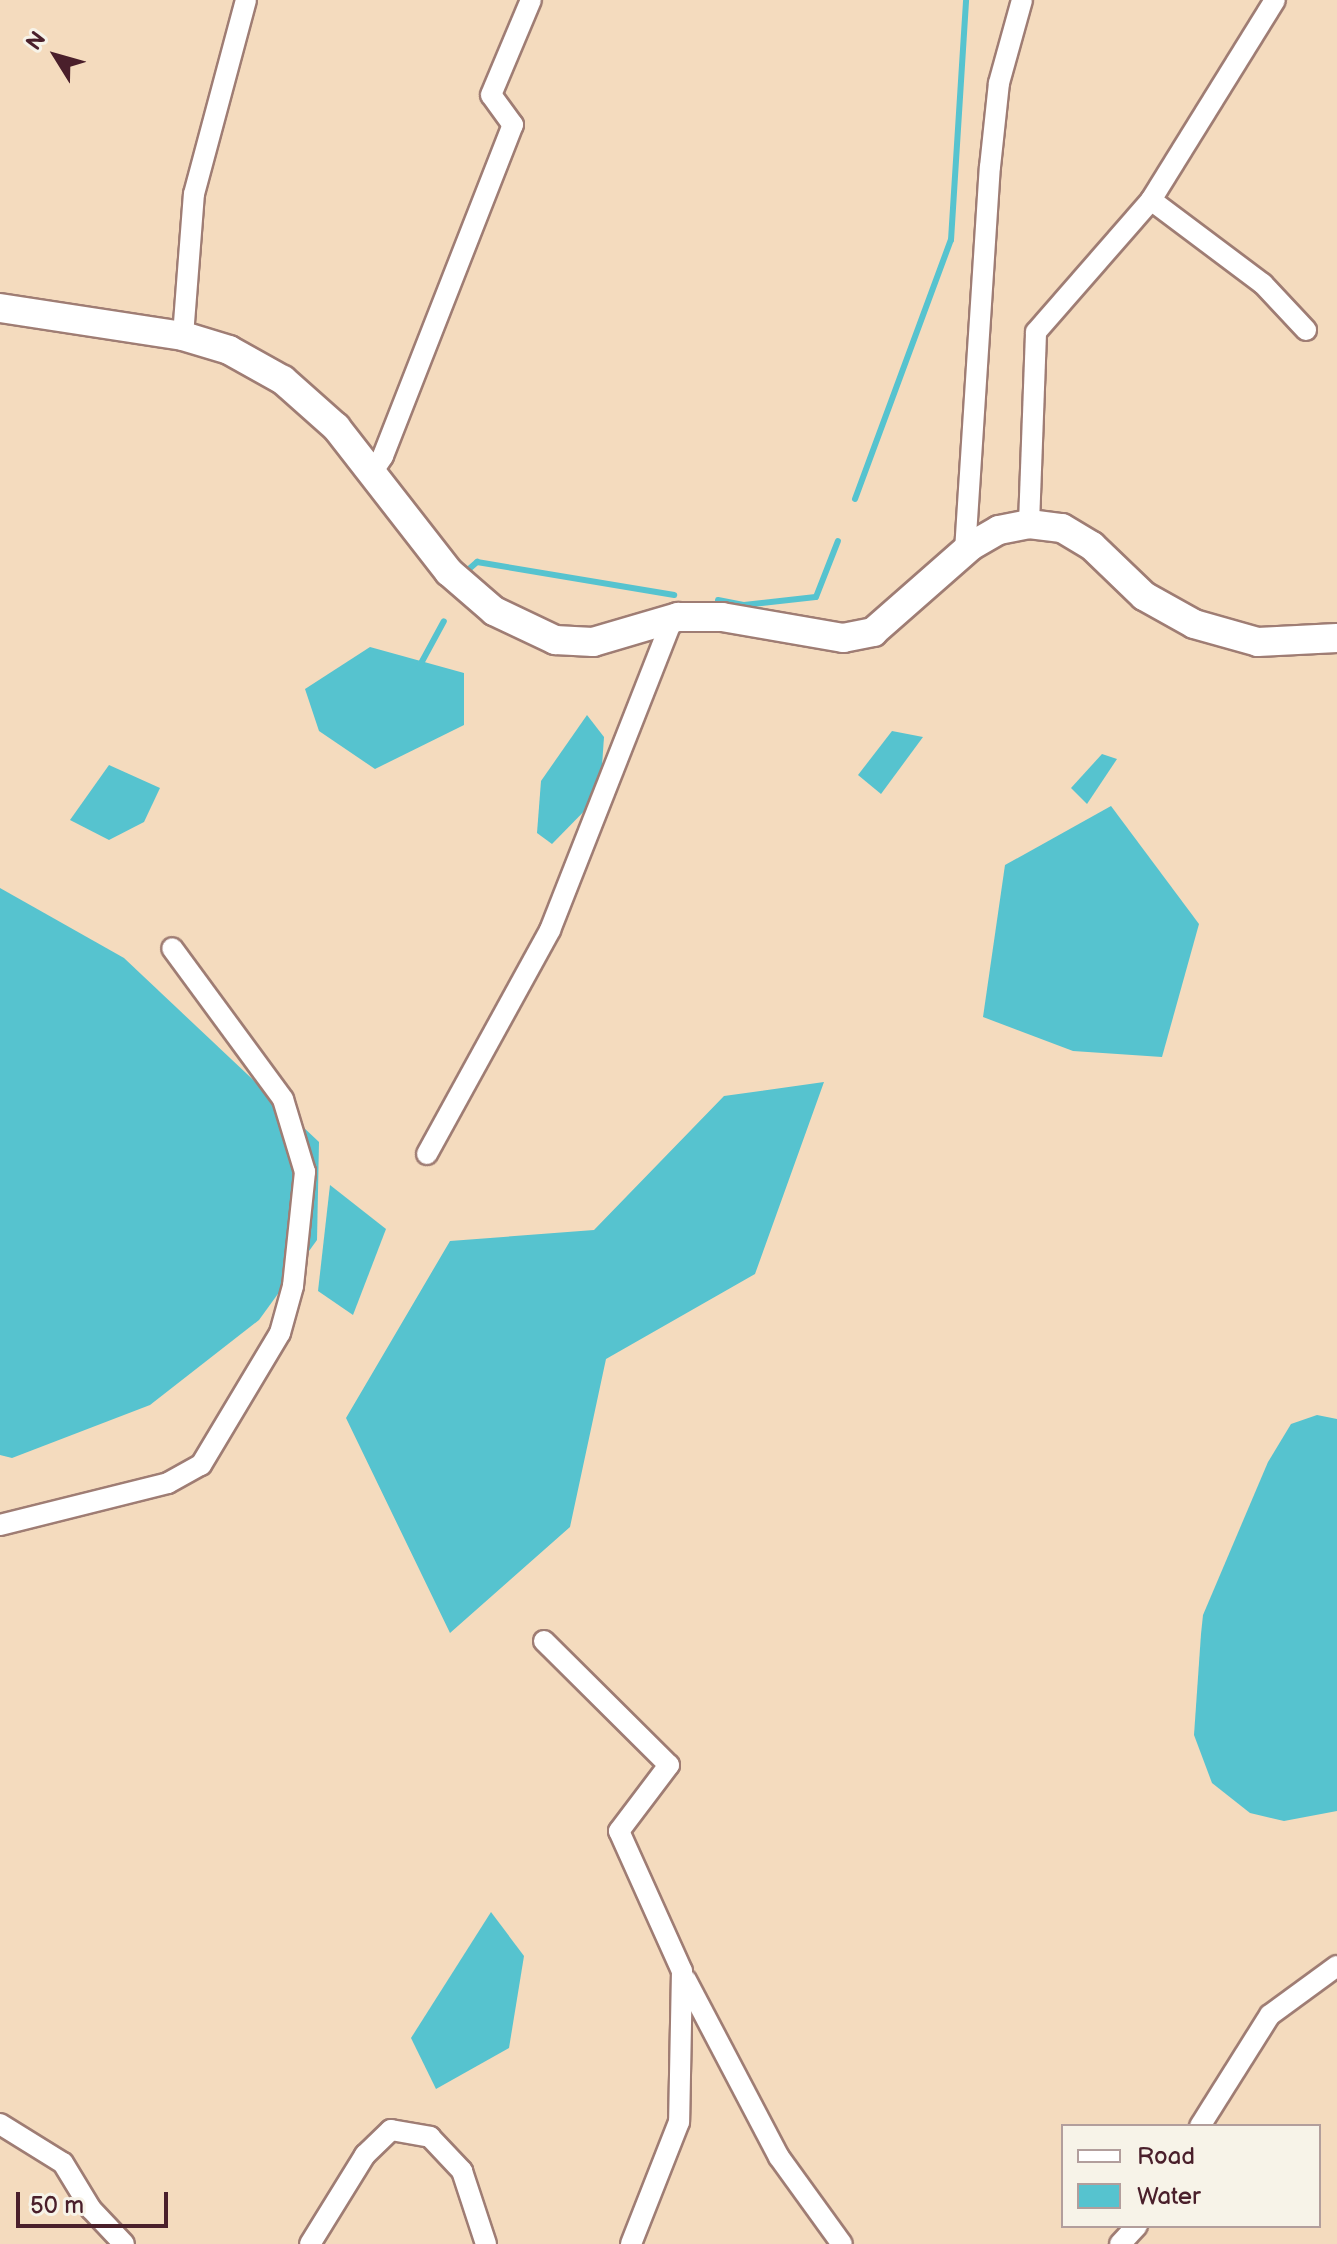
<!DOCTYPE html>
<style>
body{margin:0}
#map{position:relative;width:1337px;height:2244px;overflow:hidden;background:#f4dbbe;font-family:"Balsamiq Sans",sans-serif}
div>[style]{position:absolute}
.water>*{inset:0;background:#56c3cf}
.stream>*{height:6px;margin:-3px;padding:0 3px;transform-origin:3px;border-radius:3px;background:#56c3cf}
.roads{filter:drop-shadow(2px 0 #9f7d74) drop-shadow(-2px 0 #9f7d74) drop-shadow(0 2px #9f7d74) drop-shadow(0 -2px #9f7d74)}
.street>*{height:20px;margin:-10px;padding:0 10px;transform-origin:10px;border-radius:10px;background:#fff}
.secondary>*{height:28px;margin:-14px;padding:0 14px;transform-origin:14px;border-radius:14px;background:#fff}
span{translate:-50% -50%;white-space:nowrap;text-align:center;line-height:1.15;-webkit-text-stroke:7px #f7f3e8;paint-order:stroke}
.legend{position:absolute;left:1061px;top:2124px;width:260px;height:104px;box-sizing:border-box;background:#f7f3e8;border:2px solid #b29e9c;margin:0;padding:10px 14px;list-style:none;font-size:24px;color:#4a1f2b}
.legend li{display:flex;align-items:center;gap:16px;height:40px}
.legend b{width:40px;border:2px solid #b29e9c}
.north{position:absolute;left:16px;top:16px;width:80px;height:80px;-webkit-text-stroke:6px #f7f3e8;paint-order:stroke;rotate:307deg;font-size:22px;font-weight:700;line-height:32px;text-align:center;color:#4a1f2b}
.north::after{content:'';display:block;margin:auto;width:28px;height:36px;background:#4a1f2b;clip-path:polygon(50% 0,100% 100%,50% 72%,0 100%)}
.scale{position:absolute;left:16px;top:2192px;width:152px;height:36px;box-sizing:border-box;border:4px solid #4a1f2b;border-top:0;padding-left:10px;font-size:24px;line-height:28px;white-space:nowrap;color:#4a1f2b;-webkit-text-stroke:6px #f7f3e8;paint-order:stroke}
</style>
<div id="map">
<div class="water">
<i style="clip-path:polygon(370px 647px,464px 673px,464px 725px,375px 769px,319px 731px,305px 689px)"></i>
<i style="clip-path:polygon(587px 715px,604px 737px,600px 795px,552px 844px,537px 833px,541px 781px)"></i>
<i style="clip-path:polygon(892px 731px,923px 737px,881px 794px,858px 775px)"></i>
<i style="clip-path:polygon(1102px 754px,1117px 759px,1087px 804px,1071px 788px)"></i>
<i style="clip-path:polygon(109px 765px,160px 788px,144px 822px,109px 840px,70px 820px)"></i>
<i style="clip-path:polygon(1111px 806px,1199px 924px,1162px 1057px,1073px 1051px,983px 1017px,1005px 865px)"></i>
<i style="clip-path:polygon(0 888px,124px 958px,319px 1142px,317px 1240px,259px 1320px,150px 1405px,12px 1458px,0 1455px)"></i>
<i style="clip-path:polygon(824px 1082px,755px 1274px,606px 1359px,570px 1527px,450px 1633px,346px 1418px,450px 1241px,594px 1230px,724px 1096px)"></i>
<i style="clip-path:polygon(330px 1185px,386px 1229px,353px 1315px,318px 1291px)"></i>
<i style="clip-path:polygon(1317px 1415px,1337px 1419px,1337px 1811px,1284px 1821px,1250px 1813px,1212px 1783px,1194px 1735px,1201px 1634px,1203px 1615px,1268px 1462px,1291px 1424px)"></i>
<i style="clip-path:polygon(491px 1912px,524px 1956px,509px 2048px,436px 2089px,411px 2038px)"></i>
</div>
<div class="stream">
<i style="left:855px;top:499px;width:276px;rotate:-69.7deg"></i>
<i style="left:951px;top:240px;width:240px;rotate:-86.4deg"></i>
<i style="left:469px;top:569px;width:11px;rotate:-41deg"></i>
<i style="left:477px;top:562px;width:200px;rotate:9.5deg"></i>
<i style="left:718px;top:600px;width:26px;rotate:11deg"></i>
<i style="left:744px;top:605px;width:72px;rotate:-6.3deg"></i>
<i style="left:816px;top:597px;width:60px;rotate:-68.6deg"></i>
<i style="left:419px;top:667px;width:52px;rotate:-61.5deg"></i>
</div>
<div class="roads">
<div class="street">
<i style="left:1151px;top:200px;width:140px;rotate:36.9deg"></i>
<i style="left:1263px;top:284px;width:63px;rotate:46.9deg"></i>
<i style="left:183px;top:336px;width:142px;rotate:-85.6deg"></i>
<i style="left:194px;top:194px;width:201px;rotate:-75deg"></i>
<i style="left:373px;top:471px;width:18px;rotate:-56deg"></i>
<i style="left:383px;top:456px;width:356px;rotate:-68.6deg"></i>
<i style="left:513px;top:125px;width:37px;rotate:-126deg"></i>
<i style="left:491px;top:95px;width:103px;rotate:-67.2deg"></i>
<i style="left:1029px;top:524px;width:192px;rotate:-87.9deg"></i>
<i style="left:1036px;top:332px;width:175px;rotate:-48.9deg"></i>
<i style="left:1151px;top:200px;width:235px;rotate:-58.2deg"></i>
<i style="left:965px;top:551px;width:385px;rotate:-86.3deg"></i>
<i style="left:990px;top:167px;width:84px;rotate:-83.9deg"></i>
<i style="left:999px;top:83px;width:86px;rotate:-74.5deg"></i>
<i style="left:427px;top:1154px;width:256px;rotate:-61.2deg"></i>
<i style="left:550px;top:930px;width:335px;rotate:-68.5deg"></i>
<i style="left:0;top:1525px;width:173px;rotate:-14deg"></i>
<i style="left:168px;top:1483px;width:38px;rotate:-29deg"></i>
<i style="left:201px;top:1465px;width:154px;rotate:-59.1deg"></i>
<i style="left:280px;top:1333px;width:49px;rotate:-74.5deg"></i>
<i style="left:293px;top:1286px;width:115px;rotate:-84deg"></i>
<i style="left:305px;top:1172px;width:76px;rotate:-106.8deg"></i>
<i style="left:283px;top:1099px;width:187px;rotate:-126.3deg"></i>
<i style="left:544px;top:1641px;width:176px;rotate:44.8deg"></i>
<i style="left:669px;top:1765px;width:83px;rotate:127.1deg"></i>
<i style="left:619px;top:1831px;width:154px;rotate:65.8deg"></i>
<i style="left:682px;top:1971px;width:151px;rotate:91.1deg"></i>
<i style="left:679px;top:2122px;width:131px;rotate:111.5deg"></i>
<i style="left:686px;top:1980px;width:200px;rotate:62.3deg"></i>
<i style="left:779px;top:2157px;width:107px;rotate:54.1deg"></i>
<i style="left:0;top:2124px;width:74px;rotate:31.8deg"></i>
<i style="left:63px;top:2163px;width:54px;rotate:58.7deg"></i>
<i style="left:91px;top:2209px;width:48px;rotate:46.7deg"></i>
<i style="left:1200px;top:2126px;width:131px;rotate:-57.8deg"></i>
<i style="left:1270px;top:2015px;width:83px;rotate:-36.2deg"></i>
<i style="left:310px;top:2244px;width:105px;rotate:-58.3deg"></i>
<i style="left:365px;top:2155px;width:36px;rotate:-44deg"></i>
<i style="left:391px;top:2130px;width:40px;rotate:10deg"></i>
<i style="left:430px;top:2137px;width:47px;rotate:46.7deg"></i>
<i style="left:462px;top:2171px;width:77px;rotate:71.8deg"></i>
<i style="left:1120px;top:2244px;width:25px;rotate:-47deg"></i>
</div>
<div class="secondary">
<i style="left:0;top:308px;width:185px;rotate:8.7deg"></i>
<i style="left:183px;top:336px;width:48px;rotate:16.9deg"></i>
<i style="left:229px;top:350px;width:62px;rotate:29.1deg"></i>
<i style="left:283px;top:380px;width:71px;rotate:41.6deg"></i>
<i style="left:336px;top:427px;width:184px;rotate:52.1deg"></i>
<i style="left:449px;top:572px;width:60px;rotate:40.9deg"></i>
<i style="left:494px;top:611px;width:68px;rotate:25.4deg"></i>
<i style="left:555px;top:640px;width:38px;rotate:3deg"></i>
<i style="left:593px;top:642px;width:89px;rotate:-16.4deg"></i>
<i style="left:678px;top:617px;width:44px"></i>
<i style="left:722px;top:617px;width:123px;rotate:9.8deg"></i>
<i style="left:843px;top:638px;width:31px;rotate:-11deg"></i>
<i style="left:873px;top:632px;width:130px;rotate:-41.3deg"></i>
<i style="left:971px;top:546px;width:32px;rotate:-30deg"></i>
<i style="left:999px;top:530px;width:31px;rotate:-11deg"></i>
<i style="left:1029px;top:524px;width:33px;rotate:7deg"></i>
<i style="left:1062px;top:528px;width:35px;rotate:31deg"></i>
<i style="left:1092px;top:546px;width:72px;rotate:43.9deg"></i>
<i style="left:1144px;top:596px;width:57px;rotate:29.2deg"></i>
<i style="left:1194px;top:624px;width:66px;rotate:15.7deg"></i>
<i style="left:1258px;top:642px;width:79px;rotate:-2.9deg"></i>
</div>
</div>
<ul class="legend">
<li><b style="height:10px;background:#fff"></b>Road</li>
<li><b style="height:22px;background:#56c3cf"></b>Water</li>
</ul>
<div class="north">N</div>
<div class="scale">50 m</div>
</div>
